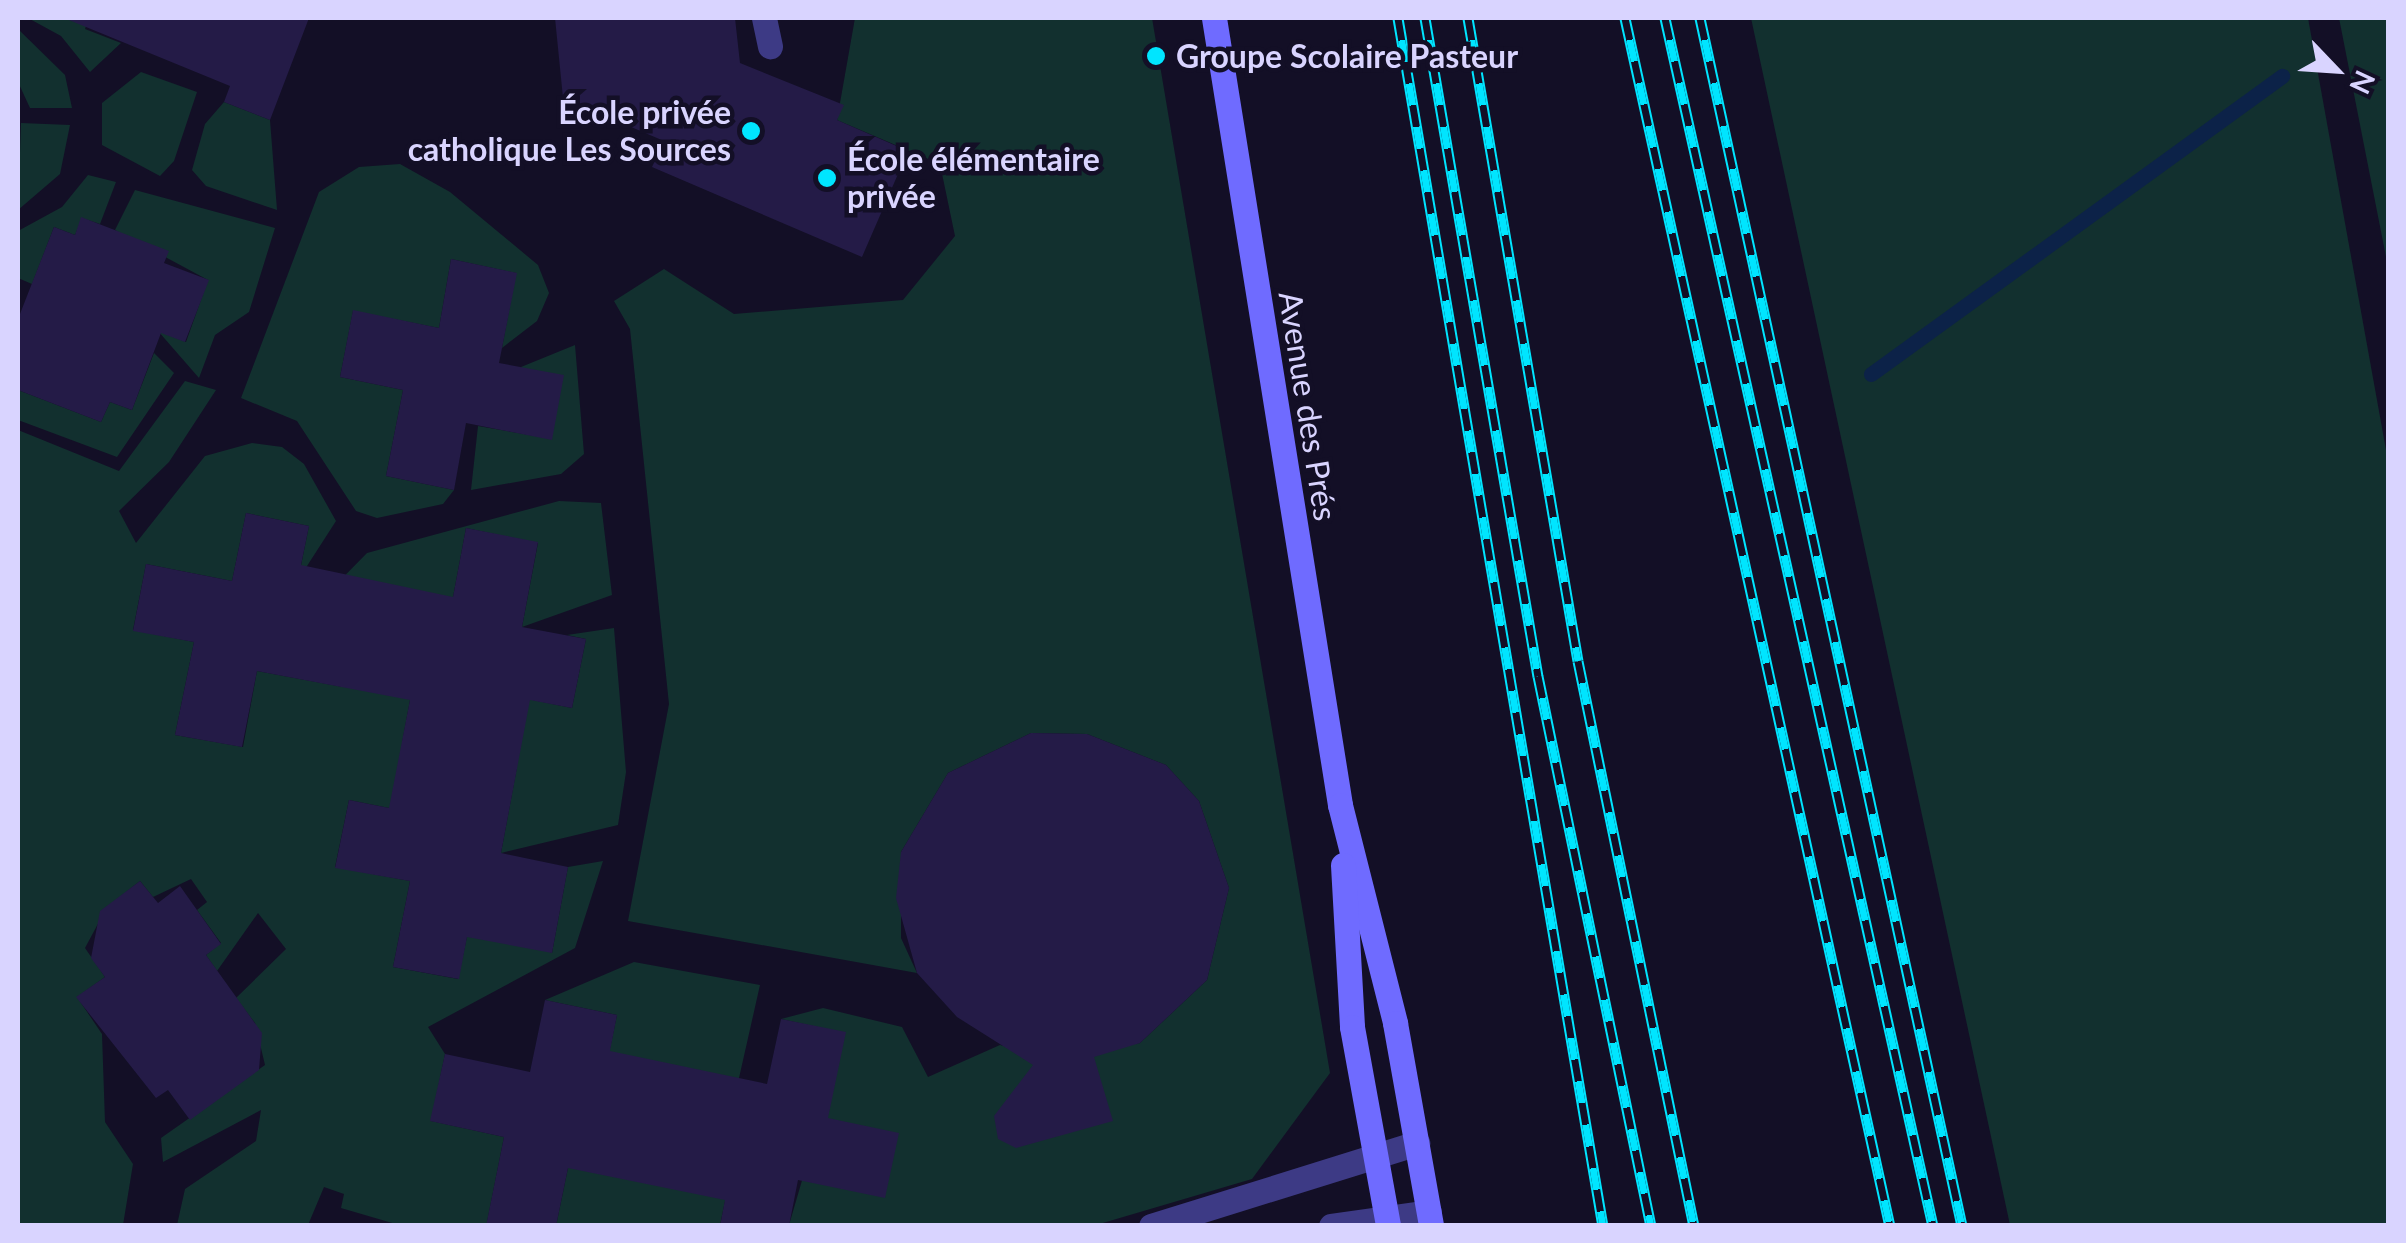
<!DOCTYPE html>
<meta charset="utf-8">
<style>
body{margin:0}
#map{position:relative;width:2406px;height:1243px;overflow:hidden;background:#130f26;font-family:Lato,sans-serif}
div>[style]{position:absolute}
.green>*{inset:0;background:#12302f}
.stream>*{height:15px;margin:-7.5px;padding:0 7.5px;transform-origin:7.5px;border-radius:7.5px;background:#0c2248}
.building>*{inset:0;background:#241b47}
.lane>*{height:25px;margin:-12.5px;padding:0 12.5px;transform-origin:12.5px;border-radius:12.5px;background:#3d3a85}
.street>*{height:25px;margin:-12.5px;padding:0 12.5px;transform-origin:12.5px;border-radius:12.5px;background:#3d3a85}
.secondary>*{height:25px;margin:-12.5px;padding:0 12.5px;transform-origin:12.5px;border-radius:12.5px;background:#6f6bff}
.rail>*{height:11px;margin-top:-5.5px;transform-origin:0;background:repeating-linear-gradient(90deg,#130f26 0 22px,#00e5ff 0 44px);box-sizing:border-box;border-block:2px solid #00e5ff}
.dots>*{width:28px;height:28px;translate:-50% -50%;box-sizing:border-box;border:5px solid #130f26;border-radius:50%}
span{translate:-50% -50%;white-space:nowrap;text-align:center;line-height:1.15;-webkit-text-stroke:9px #130f26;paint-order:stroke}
.poi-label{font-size:32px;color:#d9d4ff;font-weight:700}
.left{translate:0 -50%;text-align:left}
.right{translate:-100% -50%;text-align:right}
.street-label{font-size:32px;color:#d9d4ff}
.frame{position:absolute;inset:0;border:20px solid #d9d4ff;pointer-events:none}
.north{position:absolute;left:2286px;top:20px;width:100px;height:100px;-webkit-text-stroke:8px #130f26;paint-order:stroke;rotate:115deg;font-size:28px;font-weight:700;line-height:40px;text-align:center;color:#d9d4ff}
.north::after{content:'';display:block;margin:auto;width:35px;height:45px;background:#d9d4ff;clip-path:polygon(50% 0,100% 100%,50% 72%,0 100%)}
</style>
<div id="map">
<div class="green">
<i style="clip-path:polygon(28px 18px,89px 18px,85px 29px,121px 43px,90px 72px,61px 36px)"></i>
<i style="clip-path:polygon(855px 18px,1152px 18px,1330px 1073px,1252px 1179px,1096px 1225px,789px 1225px,845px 1033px,781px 1019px,823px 1008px,902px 1027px,928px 1077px,1000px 1045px,1050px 1059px,1140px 1043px,1207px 980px,1229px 888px,1199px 801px,1166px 765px,1087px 734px,1031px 733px,948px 773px,901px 852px,901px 938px,917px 973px,628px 921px,669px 704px,630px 329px,614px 301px,664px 269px,734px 314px,903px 300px,955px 236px,940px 164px,837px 120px)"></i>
<i style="clip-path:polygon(1751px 18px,2308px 18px,2388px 461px,2388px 1225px,2010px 1225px)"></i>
<i style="clip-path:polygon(2339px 18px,2388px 18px,2388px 267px)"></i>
<i style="clip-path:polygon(18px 29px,65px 75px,72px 108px,30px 108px,18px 82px)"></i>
<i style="clip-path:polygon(141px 72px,197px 92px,174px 161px,160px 176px,102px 145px,102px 103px)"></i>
<i style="clip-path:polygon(224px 102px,270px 120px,277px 210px,206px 186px,192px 170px,205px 124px)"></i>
<i style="clip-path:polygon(21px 123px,70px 125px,60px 174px,18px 210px)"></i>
<i style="clip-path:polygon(400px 164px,450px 192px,538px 265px,549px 293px,537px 321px,502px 348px,516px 273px,451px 259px,439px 328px,353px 311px,340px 377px,403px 390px,386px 476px,454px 490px,443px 504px,377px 518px,356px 511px,297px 421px,241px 398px,319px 192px,359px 167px)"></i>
<i style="clip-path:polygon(88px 175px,116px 182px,100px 224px,82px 218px,75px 235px,54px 227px,32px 284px,18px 278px,18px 231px,62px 207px)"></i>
<i style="clip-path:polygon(135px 190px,275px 228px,249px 312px,215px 335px,199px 378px,158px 331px,186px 342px,208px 280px,115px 230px)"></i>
<i style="clip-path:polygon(575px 345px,584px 454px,561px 474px,471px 490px,478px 426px,552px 439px,521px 367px)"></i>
<i style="clip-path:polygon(154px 353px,174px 373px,117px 457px,18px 420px,18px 390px,101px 422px,110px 402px,132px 410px)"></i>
<i style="clip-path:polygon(185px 381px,216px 390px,169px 462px,119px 511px,136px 543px,205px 456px,252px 443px,282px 447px,304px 464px,336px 521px,298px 580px,309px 526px,246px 513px,232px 581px,146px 564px,133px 630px,194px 642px,175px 735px,243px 747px,257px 671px,343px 687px,418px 657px,402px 743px,434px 817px,349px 800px,335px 867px,410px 881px,393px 967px,458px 979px,471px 918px,552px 953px,568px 867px,603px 861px,575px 948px,428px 1027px,445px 1054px,431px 1121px,504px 1137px,487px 1222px,502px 1225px,399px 1225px,341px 1208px,344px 1194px,324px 1187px,308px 1225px,177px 1225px,185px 1189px,256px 1141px,261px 1110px,163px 1162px,161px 1138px,265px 1065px,255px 1023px,236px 998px,286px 949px,258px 913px,217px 971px,206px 955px,221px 943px,197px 910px,207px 902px,191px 879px,153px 897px,140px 881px,107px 907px,85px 948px,105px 977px,77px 997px,102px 1034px,105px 1122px,133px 1164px,123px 1225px,18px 1225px,18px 430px,119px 471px)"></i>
<i style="clip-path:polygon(559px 501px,601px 503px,612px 595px,522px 627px,538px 543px,466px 528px,453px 597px,309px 612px,367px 553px)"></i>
<i style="clip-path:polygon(614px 628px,626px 772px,618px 825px,501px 853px,517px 767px,474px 758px,488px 691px,572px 708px,586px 639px,567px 635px)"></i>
<i style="clip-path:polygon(634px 962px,760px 985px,739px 1078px,598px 1106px,617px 1015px,545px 1000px)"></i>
<i style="clip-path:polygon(736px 1149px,720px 1225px,556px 1226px,568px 1168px)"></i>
</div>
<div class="stream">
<i style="left:1871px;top:374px;width:508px;rotate:-35.94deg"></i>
</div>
<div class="building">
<i style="clip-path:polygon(64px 18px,309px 18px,270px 120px,224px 102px,230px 86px)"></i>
<i style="clip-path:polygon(555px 18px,735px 18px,740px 63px,844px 105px,837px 120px,908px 151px,862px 257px,652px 167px,664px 141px,563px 98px)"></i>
<i style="clip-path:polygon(81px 217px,169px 251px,164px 263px,209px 280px,185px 342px,161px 333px,132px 410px,110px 402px,101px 422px,18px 390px,18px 319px,54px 227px,75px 235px)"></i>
<i style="clip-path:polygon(451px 259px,517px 273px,499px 363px,564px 375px,552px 440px,466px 423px,454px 490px,386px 476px,403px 390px,340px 377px,353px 310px,439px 328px)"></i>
<i style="clip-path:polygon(246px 513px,309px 526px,301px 565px,453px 597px,466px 528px,538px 542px,522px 627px,586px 639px,572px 708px,530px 700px,501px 853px,568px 867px,552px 953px,467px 937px,459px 979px,393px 967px,410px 881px,335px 868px,349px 800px,389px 808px,410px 700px,257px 671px,242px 747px,175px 735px,194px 642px,133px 631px,146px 564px,232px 581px)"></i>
<i style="clip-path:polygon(1031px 733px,1087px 734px,1166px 765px,1199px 801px,1229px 888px,1207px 980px,1140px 1043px,1094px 1057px,1113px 1121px,1016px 1148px,998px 1139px,994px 1116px,1033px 1065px,957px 1017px,917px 973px,896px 898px,901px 852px,948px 773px)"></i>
<i style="clip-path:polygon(140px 881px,158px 903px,180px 886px,221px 944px,206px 955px,262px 1033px,259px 1070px,190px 1120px,168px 1090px,156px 1098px,76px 997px,105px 977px,91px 958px,100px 911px)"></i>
<i style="clip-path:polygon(545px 1000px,617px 1015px,610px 1051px,767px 1084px,781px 1019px,846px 1032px,828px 1118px,899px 1133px,885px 1198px,798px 1180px,789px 1226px,720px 1226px,725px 1200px,568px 1168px,556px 1226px,486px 1226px,504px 1137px,430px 1121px,445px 1054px,530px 1072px)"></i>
</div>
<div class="lane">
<i style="left:764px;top:18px;width:29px;rotate:78deg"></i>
</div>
<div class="street">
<i style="left:1151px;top:1226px;width:279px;rotate:-17.3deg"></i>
<i style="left:1331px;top:1226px;width:99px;rotate:-8.1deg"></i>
</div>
<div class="secondary">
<i style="left:1214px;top:18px;width:797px;rotate:80.9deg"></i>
<i style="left:1340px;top:805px;width:225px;rotate:75.8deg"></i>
<i style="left:1395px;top:1023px;width:206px;rotate:79.9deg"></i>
<i style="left:1343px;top:865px;width:162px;rotate:86.8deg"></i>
<i style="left:1352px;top:1027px;width:202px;rotate:79.7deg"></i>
</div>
<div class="rail">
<i style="left:1398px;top:18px;width:1225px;rotate:80.37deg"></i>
<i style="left:1425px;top:18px;width:668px;rotate:80.26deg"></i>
<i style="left:1538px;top:676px;width:561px;rotate:78.39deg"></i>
<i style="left:1468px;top:18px;width:652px;rotate:80.29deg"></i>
<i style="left:1578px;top:661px;width:577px;rotate:78.4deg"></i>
<i style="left:1625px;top:18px;width:1237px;rotate:77.63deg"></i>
<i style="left:1665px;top:18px;width:1237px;rotate:77.49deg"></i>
<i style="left:1700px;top:18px;width:1236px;rotate:77.76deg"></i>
</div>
<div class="dots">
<i style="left:1156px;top:56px;background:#00e5ff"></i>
<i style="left:751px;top:131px;background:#00e5ff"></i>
<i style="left:827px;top:178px;background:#00e5ff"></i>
</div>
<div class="poi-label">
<span class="left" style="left:1176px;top:56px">Groupe Scolaire Pasteur</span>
<span class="right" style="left:731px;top:131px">École privée<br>catholique Les Sources</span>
<span class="left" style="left:847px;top:178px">École élémentaire<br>privée</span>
</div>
<div class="street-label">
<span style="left:1308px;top:406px;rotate:81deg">Avenue des Prés</span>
</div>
<div class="frame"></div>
<div class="north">N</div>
</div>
